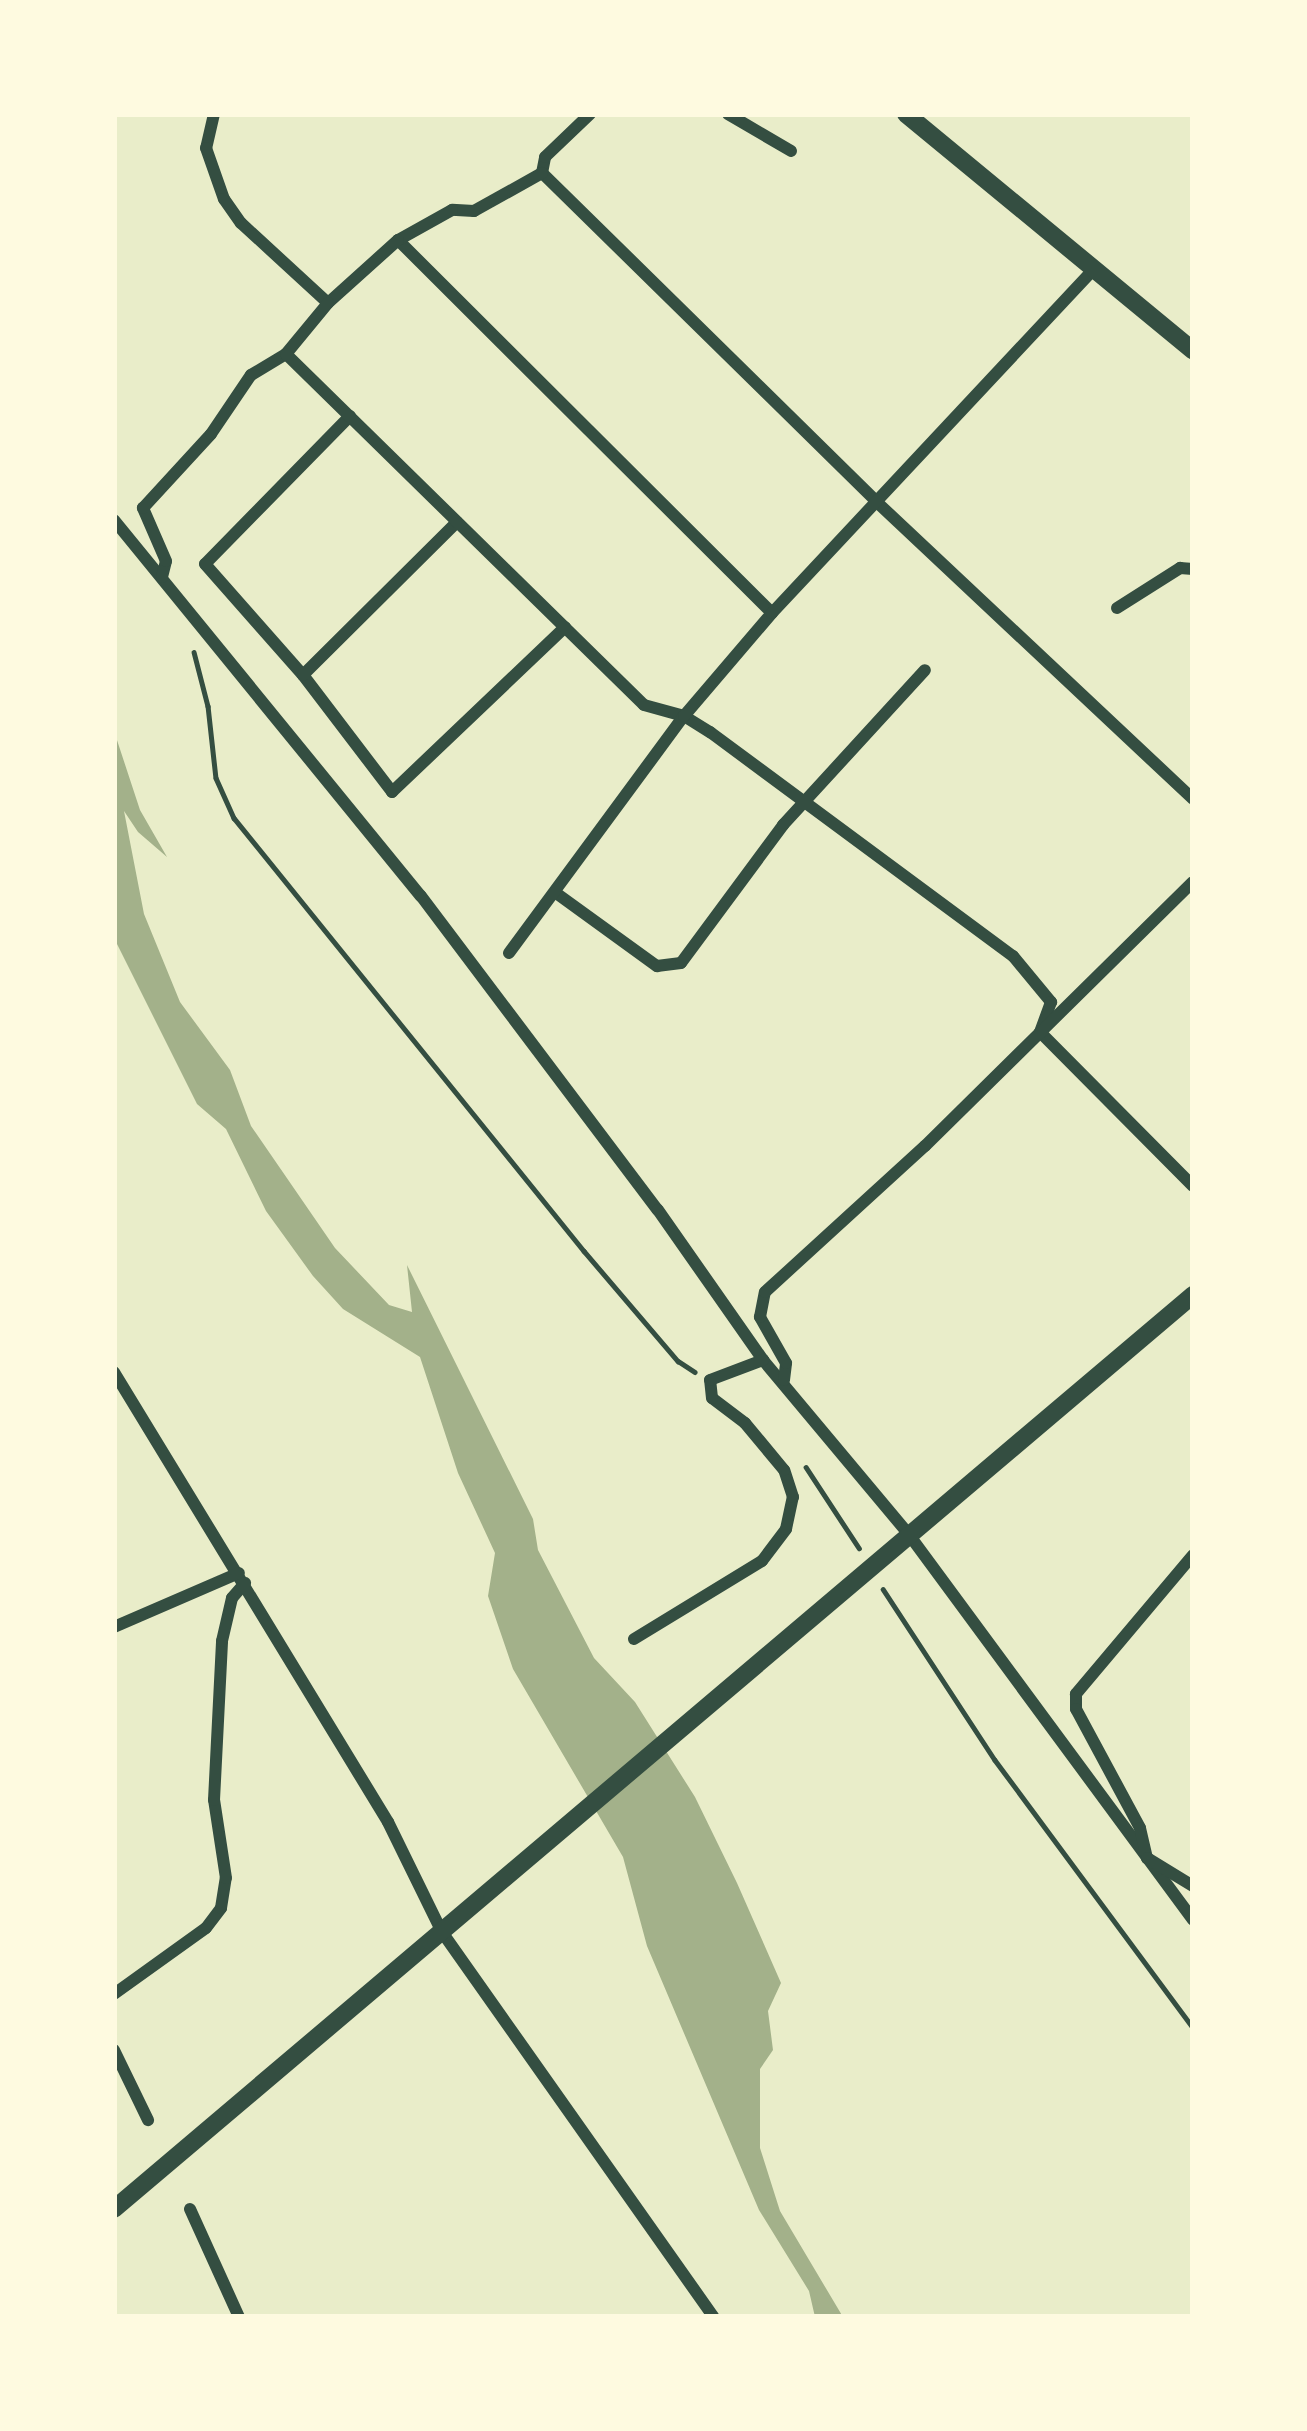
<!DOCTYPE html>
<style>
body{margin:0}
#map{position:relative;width:1307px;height:2431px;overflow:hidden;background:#e9edc9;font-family:"Varela Round",sans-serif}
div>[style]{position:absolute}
.water>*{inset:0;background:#a3b18a}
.path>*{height:4.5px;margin:-2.25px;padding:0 2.25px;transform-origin:2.25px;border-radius:2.25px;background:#344e41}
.minor>*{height:12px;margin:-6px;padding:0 6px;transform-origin:6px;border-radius:6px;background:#344e41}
.tertiary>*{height:18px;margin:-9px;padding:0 9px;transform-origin:9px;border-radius:9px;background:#344e41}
span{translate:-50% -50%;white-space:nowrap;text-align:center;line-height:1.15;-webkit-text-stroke:12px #fefae0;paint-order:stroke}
.frame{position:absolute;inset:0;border:117px solid #fefae0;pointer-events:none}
</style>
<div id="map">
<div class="water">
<i style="clip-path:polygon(114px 731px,140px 810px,167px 857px,138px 832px,124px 811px,144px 914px,180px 1002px,230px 1070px,251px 1126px,335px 1248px,389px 1305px,412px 1312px,407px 1265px,533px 1519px,538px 1550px,594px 1658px,635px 1702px,695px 1797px,737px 1883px,781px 1983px,768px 2011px,773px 2050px,760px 2069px,760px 2148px,780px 2211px,843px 2317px,815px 2317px,809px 2291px,759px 2210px,647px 1946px,623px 1857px,513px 1669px,488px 1596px,495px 1553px,458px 1473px,420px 1357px,343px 1309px,313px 1276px,266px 1211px,226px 1129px,197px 1104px,114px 938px)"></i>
</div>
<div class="path">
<i style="left:194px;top:652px;width:56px;rotate:75.5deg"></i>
<i style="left:208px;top:706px;width:72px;rotate:83.7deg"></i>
<i style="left:216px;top:778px;width:44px;rotate:65.8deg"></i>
<i style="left:234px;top:818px;width:557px;rotate:51.05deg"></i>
<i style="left:584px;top:1251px;width:145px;rotate:49.5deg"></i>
<i style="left:678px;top:1361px;width:20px;rotate:33deg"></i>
<i style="left:806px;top:1467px;width:97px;rotate:56.8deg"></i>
<i style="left:883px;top:1589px;width:204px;rotate:56.8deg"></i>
<i style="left:995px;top:1760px;width:333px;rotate:53.5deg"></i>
</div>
<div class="minor">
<i style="left:214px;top:114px;width:35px;rotate:103deg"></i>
<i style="left:206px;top:148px;width:54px;rotate:70.6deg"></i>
<i style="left:224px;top:199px;width:29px;rotate:55deg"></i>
<i style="left:241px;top:223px;width:118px;rotate:42.6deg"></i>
<i style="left:728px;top:114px;width:73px;rotate:30.4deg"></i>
<i style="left:542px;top:173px;width:16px;rotate:-79deg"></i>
<i style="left:545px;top:157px;width:62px;rotate:-43.7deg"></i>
<i style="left:398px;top:240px;width:528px;rotate:44.92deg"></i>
<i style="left:350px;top:416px;width:207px;rotate:134.4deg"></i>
<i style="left:205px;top:564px;width:148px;rotate:48.6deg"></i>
<i style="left:303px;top:675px;width:147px;rotate:52.7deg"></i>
<i style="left:392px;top:792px;width:239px;rotate:-43.6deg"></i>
<i style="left:114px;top:520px;width:485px;rotate:50.8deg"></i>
<i style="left:421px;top:896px;width:393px;rotate:53deg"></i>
<i style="left:658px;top:1210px;width:183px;rotate:55deg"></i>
<i style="left:763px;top:1360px;width:229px;rotate:50.1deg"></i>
<i style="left:910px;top:1536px;width:477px;rotate:53.6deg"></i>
<i style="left:162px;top:577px;width:16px;rotate:-76deg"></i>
<i style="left:166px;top:561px;width:58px;rotate:-113.5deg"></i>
<i style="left:143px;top:508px;width:100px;rotate:-47.4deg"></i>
<i style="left:211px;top:434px;width:71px;rotate:-55.9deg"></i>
<i style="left:251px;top:375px;width:41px;rotate:-31deg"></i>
<i style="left:1117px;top:608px;width:75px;rotate:-32.4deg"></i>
<i style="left:1180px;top:568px;width:13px;rotate:4deg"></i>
<i style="left:303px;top:675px;width:217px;rotate:-44.8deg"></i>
<i style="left:1193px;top:799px;width:436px;rotate:-136.8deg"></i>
<i style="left:875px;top:500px;width:467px;rotate:-135.5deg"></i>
<i style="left:542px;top:173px;width:78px;rotate:150.8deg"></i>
<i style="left:474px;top:211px;width:22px;rotate:-177deg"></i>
<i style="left:452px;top:210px;width:62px;rotate:150.9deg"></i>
<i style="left:398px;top:240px;width:94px;rotate:138deg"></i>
<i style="left:328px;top:303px;width:66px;rotate:129.5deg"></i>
<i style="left:286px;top:354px;width:501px;rotate:44.43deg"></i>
<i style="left:644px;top:705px;width:41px;rotate:15.4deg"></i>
<i style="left:684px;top:716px;width:31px;rotate:32deg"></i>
<i style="left:710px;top:732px;width:377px;rotate:36.5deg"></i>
<i style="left:1013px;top:956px;width:60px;rotate:50.4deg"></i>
<i style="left:1051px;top:1002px;width:32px;rotate:110deg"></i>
<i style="left:1040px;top:1032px;width:217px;rotate:45.2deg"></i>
<i style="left:556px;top:893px;width:125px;rotate:35.9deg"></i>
<i style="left:657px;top:966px;width:24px;rotate:-7deg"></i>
<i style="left:681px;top:963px;width:172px;rotate:-53.5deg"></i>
<i style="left:783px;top:825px;width:210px;rotate:-47.5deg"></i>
<i style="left:509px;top:953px;width:295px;rotate:-53.6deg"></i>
<i style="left:684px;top:716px;width:135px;rotate:-49.5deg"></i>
<i style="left:772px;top:613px;width:470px;rotate:-46.9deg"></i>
<i style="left:114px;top:1372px;width:527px;rotate:58.66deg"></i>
<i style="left:388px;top:1822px;width:123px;rotate:63.9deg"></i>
<i style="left:442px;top:1932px;width:471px;rotate:54.8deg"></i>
<i style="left:784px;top:1380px;width:17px;rotate:-83deg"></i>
<i style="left:786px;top:1363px;width:53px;rotate:-119.5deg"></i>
<i style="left:760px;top:1317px;width:25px;rotate:-79deg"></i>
<i style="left:765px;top:1292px;width:217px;rotate:-42.4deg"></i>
<i style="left:925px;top:1146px;width:376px;rotate:-44.6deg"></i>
<i style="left:1193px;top:1555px;width:182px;rotate:130.1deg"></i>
<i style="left:1076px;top:1694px;width:15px;rotate:90deg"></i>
<i style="left:1076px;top:1709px;width:135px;rotate:61.7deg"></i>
<i style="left:1140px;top:1828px;width:31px;rotate:77deg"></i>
<i style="left:1147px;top:1858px;width:54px;rotate:31.3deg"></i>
<i style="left:114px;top:1627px;width:136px;rotate:-23.4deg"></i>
<i style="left:634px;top:1639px;width:150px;rotate:-31.4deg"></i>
<i style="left:762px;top:1561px;width:40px;rotate:-53deg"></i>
<i style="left:786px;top:1529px;width:33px;rotate:-78deg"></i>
<i style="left:793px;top:1497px;width:28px;rotate:-108deg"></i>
<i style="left:784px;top:1470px;width:61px;rotate:-129.7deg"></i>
<i style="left:745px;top:1423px;width:41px;rotate:-142.9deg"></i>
<i style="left:712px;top:1398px;width:18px;rotate:-96deg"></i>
<i style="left:710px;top:1380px;width:57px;rotate:-20.7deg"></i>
<i style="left:114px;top:1994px;width:113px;rotate:-35.7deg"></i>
<i style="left:206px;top:1928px;width:25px;rotate:-53deg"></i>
<i style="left:221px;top:1908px;width:30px;rotate:-81deg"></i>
<i style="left:226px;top:1878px;width:79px;rotate:-98.7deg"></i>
<i style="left:214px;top:1800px;width:159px;rotate:-87.1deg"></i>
<i style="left:222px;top:1641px;width:44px;rotate:-76.9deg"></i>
<i style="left:232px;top:1598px;width:20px;rotate:-49deg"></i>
<i style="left:114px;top:2050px;width:78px;rotate:64.1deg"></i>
<i style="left:190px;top:2209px;width:119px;rotate:65.6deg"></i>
</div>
<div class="tertiary">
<i style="left:906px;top:114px;width:372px;rotate:39.5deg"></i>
<i style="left:114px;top:2209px;width:1414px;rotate:-40.27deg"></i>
</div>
<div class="frame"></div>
</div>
